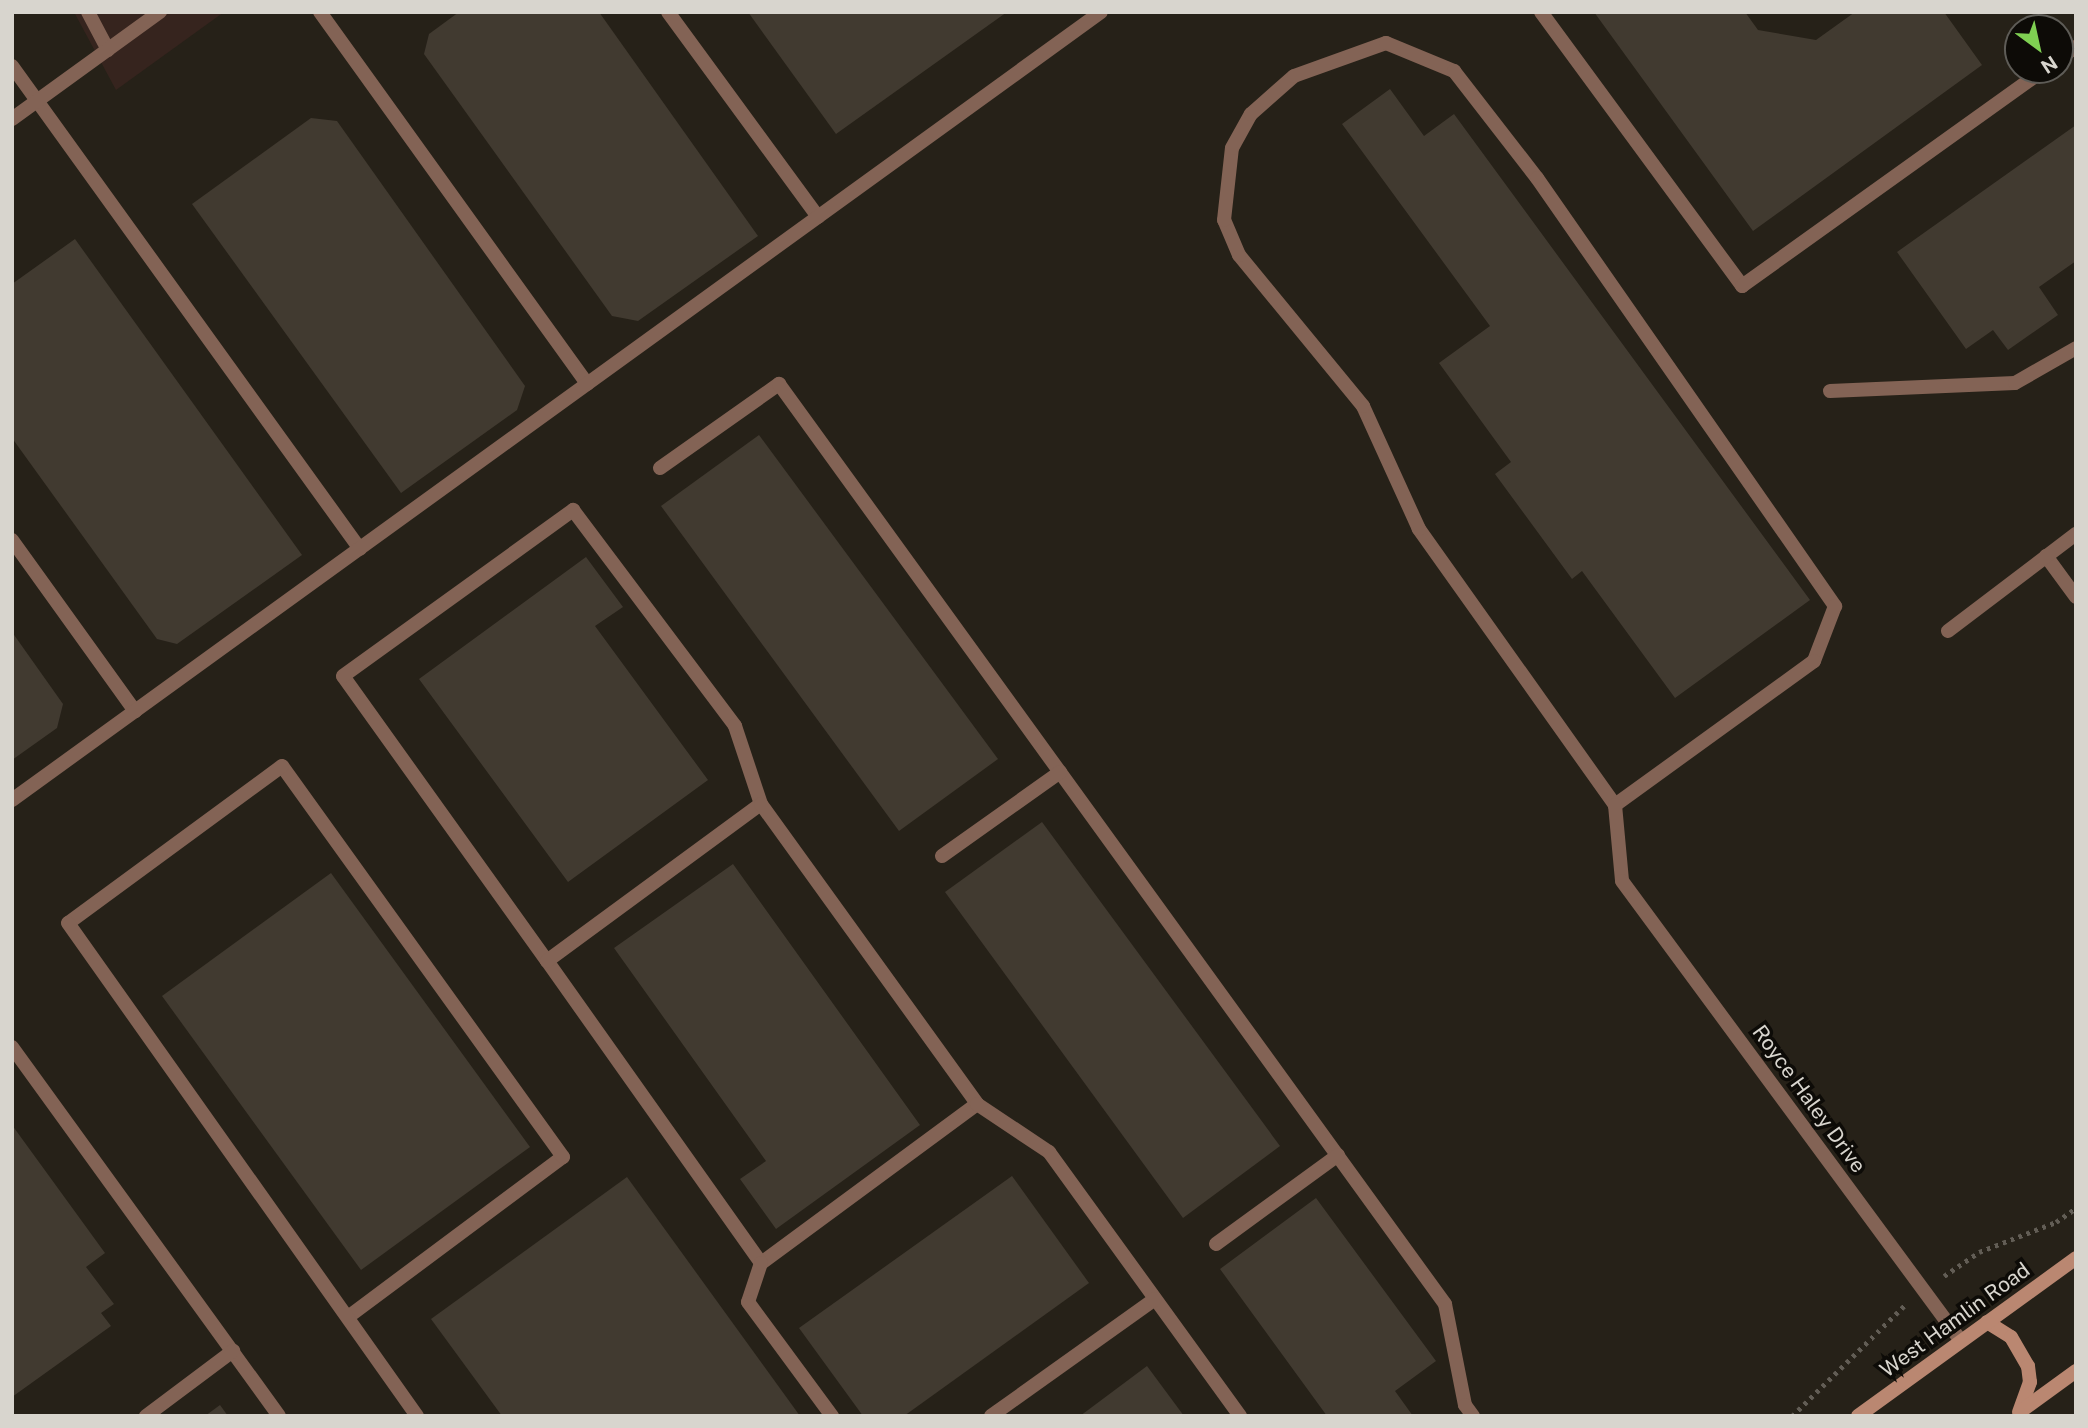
<!DOCTYPE html>
<style>
body{margin:0}
#map{position:relative;width:2088px;height:1428px;overflow:hidden;background:#262118;font-family:"Public Sans",sans-serif}
div>[style]{position:absolute}
.commercial>*{inset:0;background:#36241e}
.building>*{inset:0;background:#413a30}
.path>*{height:4.5px;margin-top:-2.25px;transform-origin:0;background:repeating-linear-gradient(90deg,#625d55 0 3.5px,transparent 0 8.5px)}
.service>*{height:14px;margin:-7px;padding:0 7px;transform-origin:7px;border-radius:7px;background:#836355}
.minor>*{height:14px;margin:-7px;padding:0 7px;transform-origin:7px;border-radius:7px;background:#836355}
.secondary>*{height:14px;margin:-7px;padding:0 7px;transform-origin:7px;border-radius:7px;background:#ba8771}
span{translate:-50% -50%;white-space:nowrap;text-align:center;line-height:1.15;-webkit-text-stroke:7px #0d0b07;paint-order:stroke}
.street-label{font-size:21px;color:#d8d5ce}
.frame{position:absolute;inset:0;border:14px solid #d8d5ce;pointer-events:none}
.north{position:absolute;left:2004px;top:14px;width:70px;height:70px;box-sizing:border-box;background:#0d0b07;border:2px solid #5e5c57;border-radius:50%;rotate:147deg;font-size:19px;font-weight:700;line-height:28px;text-align:center;color:#d8d5ce}
.north::after{content:'';display:block;margin:auto;width:24px;height:32px;background:#7fd052;clip-path:polygon(50% 0,100% 100%,50% 72%,0 100%)}
</style>
<div id="map">
<div class="commercial">
<i style="clip-path:polygon(74px 12px,224px 12px,116px 90px)"></i>
</div>
<div class="building">
<i style="clip-path:polygon(459px 12px,599px 12px,758px 236px,638px 321px,612px 316px,424px 54px,429px 34px)"></i>
<i style="clip-path:polygon(748px 12px,1007px 12px,836px 134px)"></i>
<i style="clip-path:polygon(1594px 12px,1745px 12px,1758px 30px,1816px 40px,1855px 12px,1944px 12px,1982px 65px,1753px 231px)"></i>
<i style="clip-path:polygon(1390px 89px,1424px 136px,1454px 114px,1810px 600px,1675px 698px,1582px 571px,1572px 579px,1495px 474px,1511px 462px,1439px 363px,1490px 326px,1342px 124px)"></i>
<i style="clip-path:polygon(311px 118px,337px 121px,525px 386px,517px 410px,401px 493px,192px 204px)"></i>
<i style="clip-path:polygon(2076px 125px,2076px 261px,2039px 287px,2058px 315px,2008px 350px,1993px 330px,1966px 349px,1897px 252px)"></i>
<i style="clip-path:polygon(75px 239px,302px 555px,177px 644px,157px 639px,12px 438px,12px 284px)"></i>
<i style="clip-path:polygon(759px 435px,998px 759px,899px 831px,661px 506px)"></i>
<i style="clip-path:polygon(586px 557px,623px 607px,595px 626px,708px 780px,568px 882px,419px 679px)"></i>
<i style="clip-path:polygon(12px 632px,63px 704px,57px 728px,12px 760px)"></i>
<i style="clip-path:polygon(1042px 822px,1280px 1146px,1183px 1218px,945px 892px)"></i>
<i style="clip-path:polygon(733px 864px,920px 1125px,776px 1229px,740px 1179px,766px 1161px,614px 948px)"></i>
<i style="clip-path:polygon(331px 873px,530px 1147px,361px 1270px,162px 996px)"></i>
<i style="clip-path:polygon(12px 1125px,105px 1253px,86px 1267px,114px 1304px,101px 1313px,111px 1326px,12px 1397px)"></i>
<i style="clip-path:polygon(1012px 1176px,1089px 1283px,904px 1416px,863px 1416px,799px 1328px)"></i>
<i style="clip-path:polygon(627px 1177px,800px 1416px,502px 1416px,431px 1319px)"></i>
<i style="clip-path:polygon(1316px 1198px,1436px 1361px,1395px 1391px,1413px 1416px,1327px 1416px,1220px 1269px)"></i>
<i style="clip-path:polygon(1147px 1366px,1184px 1416px,1080px 1416px)"></i>
<i style="clip-path:polygon(220px 1405px,228px 1416px,205px 1416px)"></i>
</div>
<div class="path">
<i style="left:1944px;top:1276px;width:42px;rotate:-34.4deg"></i>
<i style="left:1979px;top:1252px;width:83px;rotate:-21.3deg"></i>
<i style="left:2056px;top:1222px;width:24px;rotate:-35deg"></i>
<i style="left:1792px;top:1416px;width:160px;rotate:-44.5deg"></i>
</div>
<div class="service">
<i style="left:88px;top:12px;width:43px;rotate:62.2deg"></i>
<i style="left:320px;top:12px;width:458px;rotate:54.3deg"></i>
<i style="left:668px;top:12px;width:254px;rotate:53.8deg"></i>
<i style="left:1541px;top:12px;width:340px;rotate:53.7deg"></i>
<i style="left:1742px;top:286px;width:371px;rotate:-35.6deg"></i>
<i style="left:2060px;top:58px;width:19px;rotate:-35deg"></i>
<i style="left:12px;top:66px;width:595px;rotate:54.23deg"></i>
<i style="left:1830px;top:391px;width:185px;rotate:-2.5deg"></i>
<i style="left:2015px;top:383px;width:70px;rotate:-29.8deg"></i>
<i style="left:660px;top:468px;width:146px;rotate:-35.2deg"></i>
<i style="left:779px;top:384px;width:1136px;rotate:54.1deg"></i>
<i style="left:1445px;top:1304px;width:103px;rotate:78.8deg"></i>
<i style="left:1465px;top:1405px;width:14px;rotate:54deg"></i>
<i style="left:12px;top:540px;width:211px;rotate:54.3deg"></i>
<i style="left:2046px;top:556px;width:51px;rotate:53.8deg"></i>
<i style="left:1948px;top:631px;width:161px;rotate:-37.2deg"></i>
<i style="left:12px;top:800px;width:1344px;rotate:-35.89deg"></i>
<i style="left:1615px;top:805px;width:339px;rotate:-125.4deg"></i>
<i style="left:1419px;top:529px;width:135px;rotate:-114.5deg"></i>
<i style="left:1363px;top:406px;width:195px;rotate:-129.4deg"></i>
<i style="left:1239px;top:255px;width:38px;rotate:-113deg"></i>
<i style="left:1224px;top:220px;width:72px;rotate:-83.7deg"></i>
<i style="left:1232px;top:148px;width:39px;rotate:-61deg"></i>
<i style="left:1251px;top:114px;width:57px;rotate:-41.5deg"></i>
<i style="left:1294px;top:76px;width:98px;rotate:-19.7deg"></i>
<i style="left:1386px;top:43px;width:74px;rotate:22.4deg"></i>
<i style="left:1454px;top:71px;width:135px;rotate:52.2deg"></i>
<i style="left:1537px;top:178px;width:522px;rotate:55.15deg"></i>
<i style="left:1835px;top:606px;width:59px;rotate:110.9deg"></i>
<i style="left:1814px;top:661px;width:246px;rotate:144.1deg"></i>
<i style="left:1615px;top:805px;width:76px;rotate:84.7deg"></i>
<i style="left:942px;top:856px;width:145px;rotate:-35.4deg"></i>
<i style="left:547px;top:961px;width:350px;rotate:-125.6deg"></i>
<i style="left:343px;top:676px;width:284px;rotate:-35.8deg"></i>
<i style="left:573px;top:510px;width:270px;rotate:53.1deg"></i>
<i style="left:735px;top:726px;width:82px;rotate:71.6deg"></i>
<i style="left:12px;top:1047px;width:455px;rotate:54.1deg"></i>
<i style="left:977px;top:1104px;width:268px;rotate:143.6deg"></i>
<i style="left:761px;top:1263px;width:370px;rotate:-125.3deg"></i>
<i style="left:547px;top:961px;width:265px;rotate:-36.3deg"></i>
<i style="left:761px;top:804px;width:370px;rotate:54.2deg"></i>
<i style="left:977px;top:1104px;width:87px;rotate:33.7deg"></i>
<i style="left:1049px;top:1152px;width:326px;rotate:54.1deg"></i>
<i style="left:1216px;top:1244px;width:151px;rotate:-36.1deg"></i>
<i style="left:761px;top:1263px;width:41px;rotate:108.4deg"></i>
<i style="left:748px;top:1302px;width:142px;rotate:53.6deg"></i>
<i style="left:348px;top:1317px;width:268px;rotate:-36.7deg"></i>
<i style="left:563px;top:1157px;width:481px;rotate:-125.7deg"></i>
<i style="left:282px;top:766px;width:265px;rotate:143.7deg"></i>
<i style="left:68px;top:923px;width:604px;rotate:54.7deg"></i>
<i style="left:146px;top:1416px;width:109px;rotate:-36.8deg"></i>
<i style="left:991px;top:1416px;width:201px;rotate:-35.5deg"></i>
</div>
<div class="minor">
<i style="left:12px;top:119px;width:183px;rotate:-35.9deg"></i>
<i style="left:1622px;top:881px;width:571px;rotate:53.61deg"></i>
</div>
<div class="secondary">
<i style="left:1987px;top:1322px;width:28px;rotate:32deg"></i>
<i style="left:2011px;top:1337px;width:34px;rotate:60deg"></i>
<i style="left:2028px;top:1366px;width:16px;rotate:83deg"></i>
<i style="left:2030px;top:1382px;width:32px;rotate:110deg"></i>
<i style="left:2021px;top:1411px;width:68px;rotate:-36deg"></i>
<i style="left:1858px;top:1416px;width:269px;rotate:-35.9deg"></i>
</div>
<div class="street-label">
<span style="left:1809px;top:1099px;rotate:54deg">Royce Haley Drive</span>
<span style="left:1955px;top:1320px;rotate:-36deg">West Hamlin Road</span>
</div>
<div class="frame"></div>
<div class="north">N</div>
</div>
